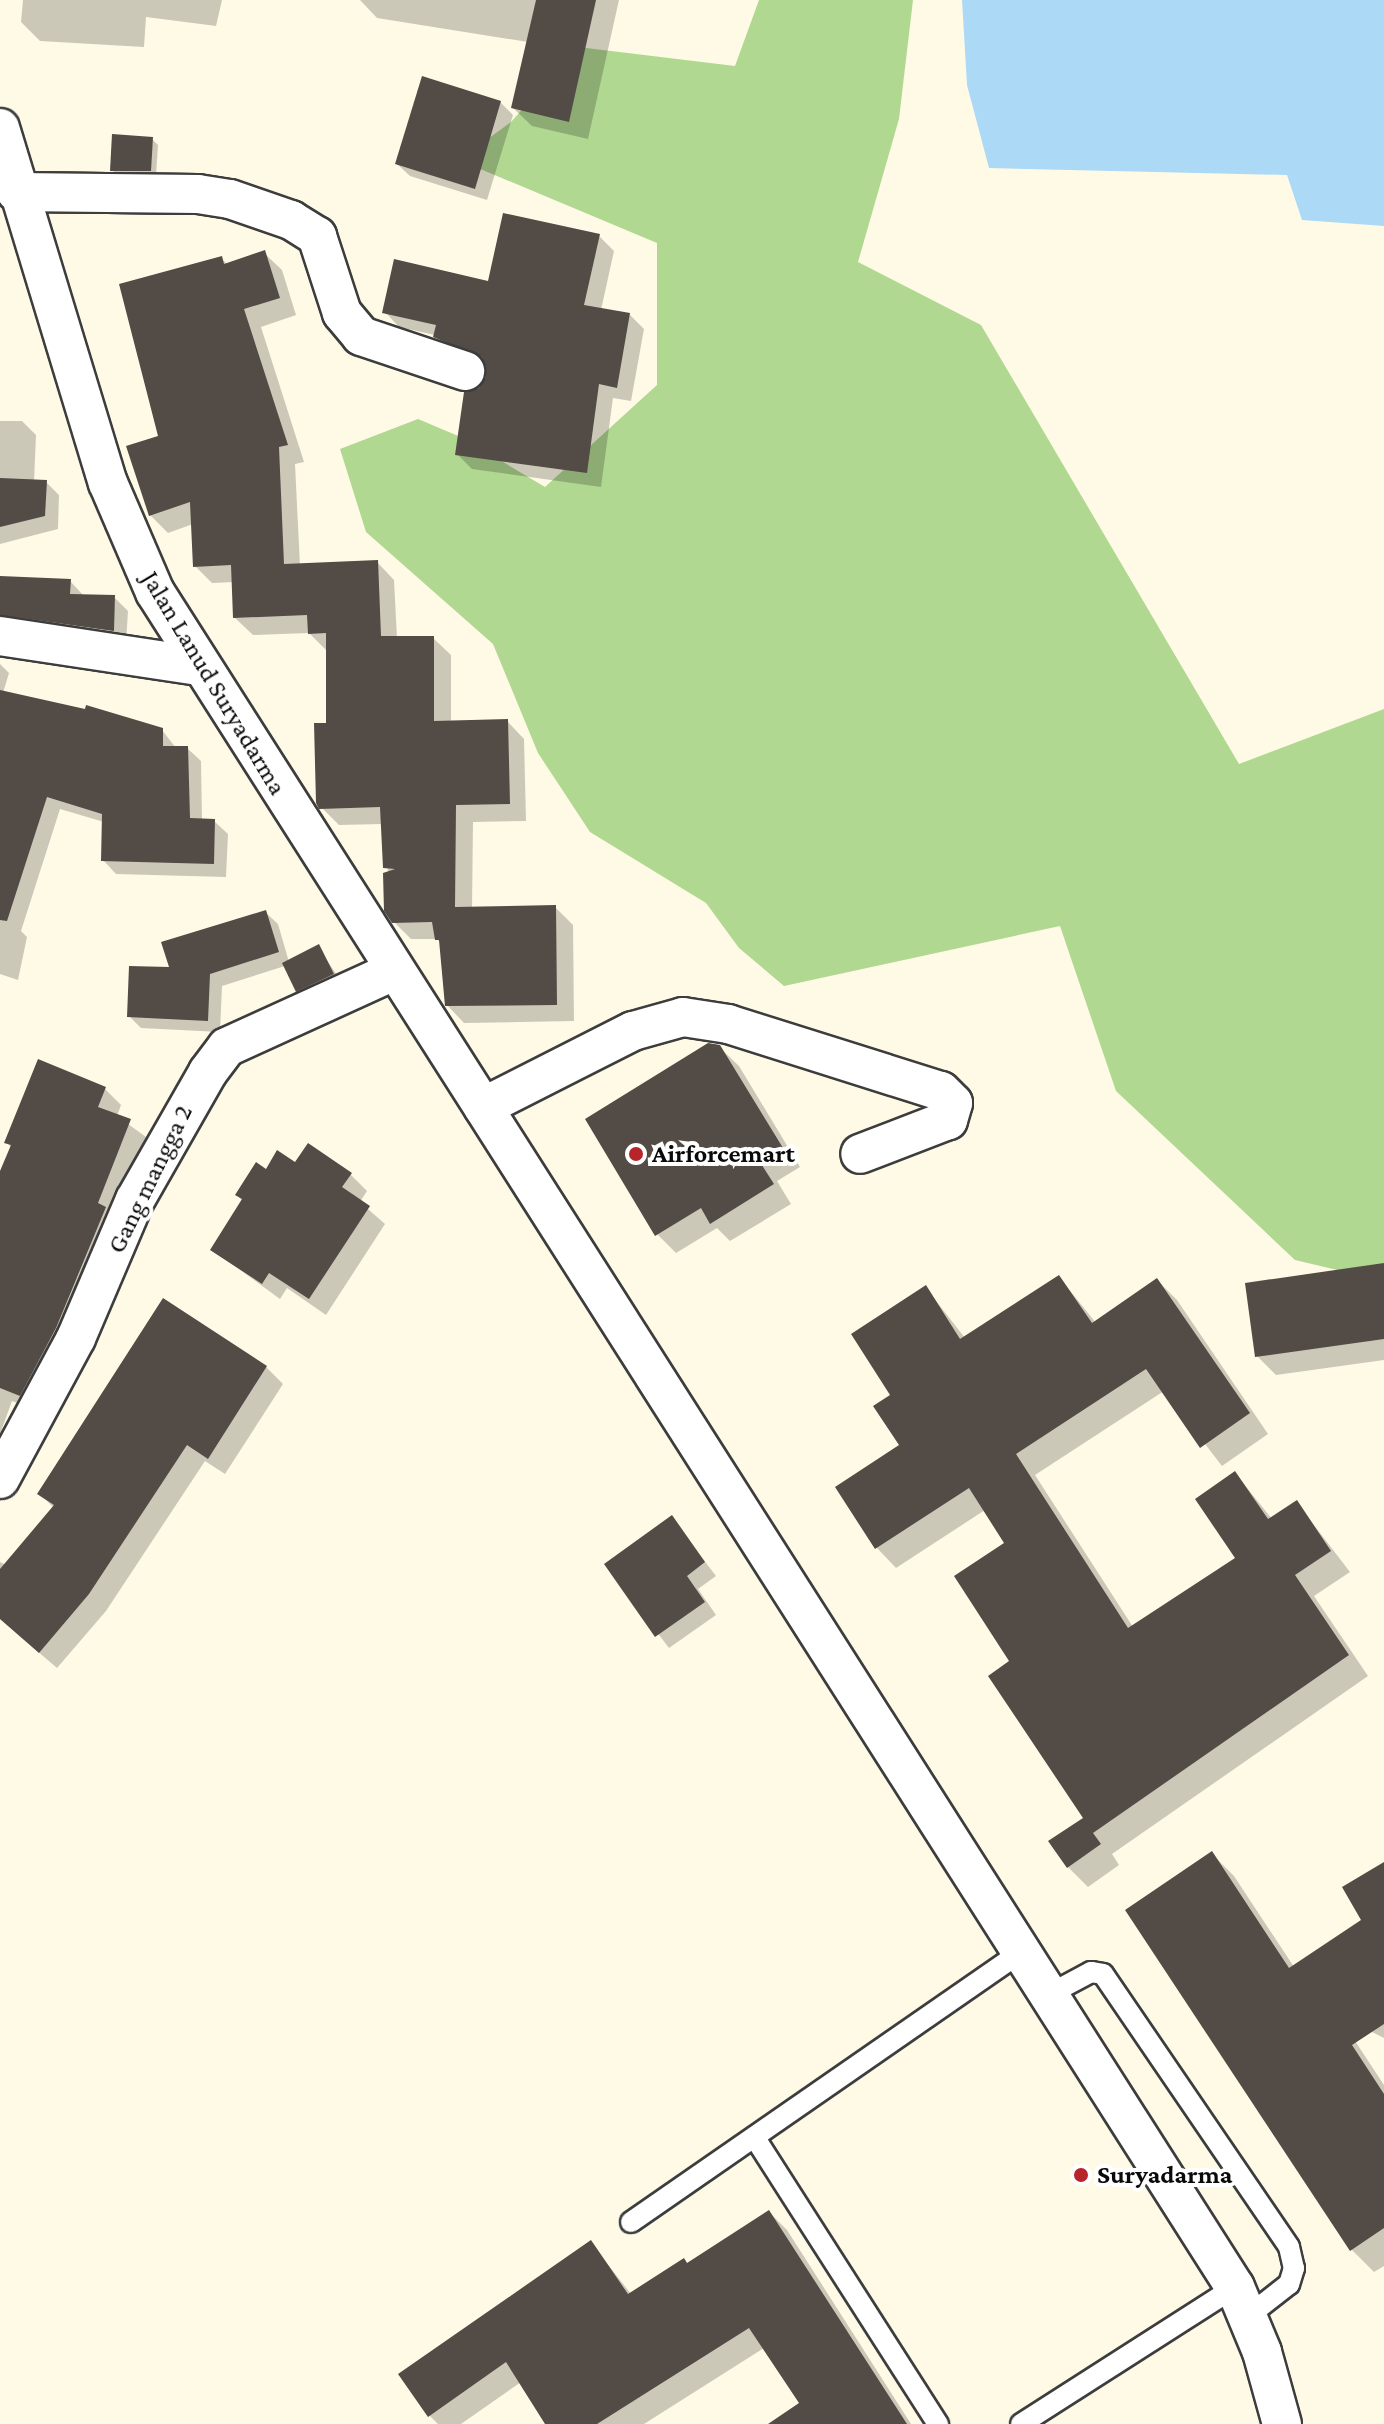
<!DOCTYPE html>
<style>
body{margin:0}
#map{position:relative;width:1384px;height:2424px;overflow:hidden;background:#fffae6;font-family:"Crimson Pro",serif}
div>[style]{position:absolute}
.forest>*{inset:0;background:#b0d891}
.water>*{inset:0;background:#acd9f5}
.shadow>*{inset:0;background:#0003}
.building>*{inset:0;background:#524b46}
.roads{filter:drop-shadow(2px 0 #3d3d3d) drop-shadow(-2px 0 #3d3d3d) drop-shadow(0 2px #3d3d3d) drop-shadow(0 -2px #3d3d3d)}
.service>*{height:20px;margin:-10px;padding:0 10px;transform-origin:10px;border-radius:10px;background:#fff}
.minor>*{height:38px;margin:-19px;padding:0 19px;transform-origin:19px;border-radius:19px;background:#fff}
.dots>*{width:22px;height:22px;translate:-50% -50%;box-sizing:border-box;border:4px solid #fff;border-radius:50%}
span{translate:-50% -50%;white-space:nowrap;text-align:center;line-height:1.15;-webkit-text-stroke:8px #fff;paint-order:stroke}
.street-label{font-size:26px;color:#0a0a0a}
.poi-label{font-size:26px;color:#0a0a0a;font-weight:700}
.left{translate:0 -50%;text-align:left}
</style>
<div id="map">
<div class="forest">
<i style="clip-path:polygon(759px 0,913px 0,899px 119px,858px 262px,981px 325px,1239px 764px,1384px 709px,1384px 1281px,1295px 1260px,1116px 1091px,1060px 926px,784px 986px,739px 948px,706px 903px,590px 832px,538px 753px,493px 644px,366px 532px,340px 449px,418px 419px,463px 438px,545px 487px,657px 385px,657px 243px,459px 160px,511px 122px,578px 47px,735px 66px)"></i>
</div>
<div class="water">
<i style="clip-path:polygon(962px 0,1384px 0,1384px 226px,1302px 220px,1287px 175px,989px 168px,967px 85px)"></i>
</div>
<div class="shadow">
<i style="clip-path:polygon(23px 0,222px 0,216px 26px,146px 17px,144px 47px,40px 41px,21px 22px)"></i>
<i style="clip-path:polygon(360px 0,619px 0,588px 139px,532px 126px,513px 108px,528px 42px,377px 18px)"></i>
<i style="clip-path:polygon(500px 102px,513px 115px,487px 200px,410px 176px,397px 164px)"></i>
<i style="clip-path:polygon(152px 139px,158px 145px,156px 176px,118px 176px,112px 170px)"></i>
<i style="clip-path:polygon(599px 236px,614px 251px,601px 310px,629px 314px,644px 329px,631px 401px,613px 398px,601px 487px,472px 469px,457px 454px,489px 365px,450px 351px,435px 335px,399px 327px,385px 312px,490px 284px)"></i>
<i style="clip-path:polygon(264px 253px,282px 270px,296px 315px,261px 327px,304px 462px,295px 464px,300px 566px,377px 562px,394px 580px,397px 638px,433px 638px,451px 655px,451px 722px,507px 721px,524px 739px,526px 821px,473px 822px,472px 909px,555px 907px,573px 925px,574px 1021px,464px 1023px,447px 1005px,442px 944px,437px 939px,411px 939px,393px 921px,383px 824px,339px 825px,321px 807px,328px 725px,327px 651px,309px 633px,253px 635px,235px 618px,234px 582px,212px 583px,195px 566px,193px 524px,168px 533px,150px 515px,161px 437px,221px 258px,227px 264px)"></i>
<i style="clip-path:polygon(0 421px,22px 421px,36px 435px,34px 482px,46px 482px,59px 495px,58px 529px,0 544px)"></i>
<i style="clip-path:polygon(0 578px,70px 581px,84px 596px,114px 597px,128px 611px,126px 643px,0 635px)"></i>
<i style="clip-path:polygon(0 664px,9px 673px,3px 693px,162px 730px,176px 748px,187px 748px,201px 761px,202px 820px,214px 821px,228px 834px,226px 877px,116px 874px,103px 860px,104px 822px,60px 809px,21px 931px,27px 937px,18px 980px,0 974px)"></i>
<i style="clip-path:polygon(265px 912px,278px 924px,289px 962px,318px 947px,345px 987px,310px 1003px,285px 966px,222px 986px,220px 1032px,141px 1028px,129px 1016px,171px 969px)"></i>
<i style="clip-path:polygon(719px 1047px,739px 1066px,800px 1167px,777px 1181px,791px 1204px,730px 1241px,717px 1228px,676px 1253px,657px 1234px)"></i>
<i style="clip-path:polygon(105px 1089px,121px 1105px,117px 1116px,146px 1137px,36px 1410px,12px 1401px,0 1434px,0 1176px,12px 1148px,6px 1142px)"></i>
<i style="clip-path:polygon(296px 1165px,350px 1174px,367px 1191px,360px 1202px,385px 1224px,326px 1315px,287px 1288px,280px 1299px,213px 1250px,243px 1201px,237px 1195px,266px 1172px)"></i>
<i style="clip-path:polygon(1384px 1265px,1384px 1360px,1276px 1375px,1257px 1356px)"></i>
<i style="clip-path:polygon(1059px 1277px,1096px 1323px,1157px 1280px,1177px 1300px,1268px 1434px,1222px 1466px,1164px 1391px,1035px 1475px,1133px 1627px,1238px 1559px,1235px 1473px,1272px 1519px,1297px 1503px,1350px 1572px,1314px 1596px,1368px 1676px,1112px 1854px,1119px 1865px,1088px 1887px,1068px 1867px,1086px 1818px,1012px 1662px,1006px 1544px,985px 1510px,896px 1568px,877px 1548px,902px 1446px,893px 1396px,926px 1288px,965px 1338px)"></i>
<i style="clip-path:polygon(266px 1367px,283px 1384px,225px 1474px,205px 1461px,106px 1611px,57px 1668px,0 1619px,0 1562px,6px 1565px,54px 1508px,40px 1494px)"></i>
<i style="clip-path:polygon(672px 1518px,716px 1576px,698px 1589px,716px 1615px,669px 1648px,606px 1565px)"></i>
<i style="clip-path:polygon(1212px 1854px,1234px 1876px,1294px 1967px,1364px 1920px,1384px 1864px,1384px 2038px,1338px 2015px,1384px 2085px,1384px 2266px,1374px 2272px,1352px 2250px)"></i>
<i style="clip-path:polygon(769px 2212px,787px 2230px,911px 2424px,771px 2424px,801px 2404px,764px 2348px,644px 2424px,548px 2424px,521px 2382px,461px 2424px,438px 2424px,429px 2415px,591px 2243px,631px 2294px,688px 2265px)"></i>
</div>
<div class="building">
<i style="clip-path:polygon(536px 0,596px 0,569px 122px,511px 108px)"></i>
<i style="clip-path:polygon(422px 76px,501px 101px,475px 189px,395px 164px)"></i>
<i style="clip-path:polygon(112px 134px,153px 137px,151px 171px,110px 171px)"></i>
<i style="clip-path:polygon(503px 213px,600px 234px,584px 305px,630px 313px,617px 388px,599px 384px,587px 473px,455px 455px,464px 392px,479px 388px,486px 377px,482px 357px,433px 337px,436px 325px,382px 313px,394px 259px,488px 281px)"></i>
<i style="clip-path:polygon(265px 250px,280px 298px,244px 309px,288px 445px,279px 447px,284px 564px,378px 560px,381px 636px,434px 636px,434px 721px,508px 719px,510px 804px,456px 805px,455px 907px,556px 905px,557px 1005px,445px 1006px,439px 940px,435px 940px,432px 922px,392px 923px,384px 911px,383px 873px,395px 869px,383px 868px,380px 807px,319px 809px,316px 803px,314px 723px,326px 723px,326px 633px,308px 634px,307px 615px,233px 618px,231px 565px,193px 567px,190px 502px,149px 516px,126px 446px,158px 436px,119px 284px,222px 256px,224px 264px)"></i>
<i style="clip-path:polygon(0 478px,47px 480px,45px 516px,0 527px)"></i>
<i style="clip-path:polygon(0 576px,71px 579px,70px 594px,115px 595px,114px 631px,0 615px)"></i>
<i style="clip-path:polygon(0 690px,85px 709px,86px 705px,163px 728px,163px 746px,188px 746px,190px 818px,215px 819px,214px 864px,101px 861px,102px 814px,47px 797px,7px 921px,0 920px)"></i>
<i style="clip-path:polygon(266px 910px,279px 952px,210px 974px,208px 1021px,127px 1017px,129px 966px,169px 967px,161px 942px)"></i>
<i style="clip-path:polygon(319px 944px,334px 974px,296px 992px,282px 963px)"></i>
<i style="clip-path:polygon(708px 1043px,720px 1045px,783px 1148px,760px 1162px,774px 1184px,710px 1224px,701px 1208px,655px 1236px,585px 1119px)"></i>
<i style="clip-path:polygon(38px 1059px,106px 1087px,98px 1107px,131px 1119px,98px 1203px,106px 1207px,56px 1328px,20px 1396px,0 1388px,0 1171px,11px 1145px,4px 1143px)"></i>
<i style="clip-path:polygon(308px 1143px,352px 1173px,342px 1187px,370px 1206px,309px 1299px,269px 1273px,262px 1284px,210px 1250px,242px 1199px,235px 1195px,256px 1162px,266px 1169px,277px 1150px,295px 1162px)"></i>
<i style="clip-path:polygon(1384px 1263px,1384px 1339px,1255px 1357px,1245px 1283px)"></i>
<i style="clip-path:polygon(1059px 1275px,1092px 1323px,1157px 1278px,1250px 1413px,1200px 1448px,1146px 1369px,1016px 1454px,1128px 1628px,1235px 1558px,1195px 1499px,1235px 1471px,1268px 1519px,1297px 1500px,1331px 1551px,1295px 1575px,1349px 1655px,1093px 1833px,1101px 1844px,1067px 1868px,1048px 1841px,1083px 1818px,988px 1676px,1009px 1661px,954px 1576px,1004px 1543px,969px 1488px,875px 1549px,835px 1487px,899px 1445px,873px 1406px,890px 1395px,851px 1334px,926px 1285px,960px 1339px)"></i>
<i style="clip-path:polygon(163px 1298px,267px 1366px,208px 1459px,187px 1445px,89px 1594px,39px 1653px,0 1619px,0 1569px,54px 1505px,37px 1494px)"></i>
<i style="clip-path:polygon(672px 1515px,705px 1562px,687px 1576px,705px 1602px,655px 1637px,604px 1564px)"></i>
<i style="clip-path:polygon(1212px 1851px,1289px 1968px,1361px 1920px,1342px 1887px,1384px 1862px,1384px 2024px,1352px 2045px,1384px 2094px,1384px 2228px,1350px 2251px,1125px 1910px)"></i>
<i style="clip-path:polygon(769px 2210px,907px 2424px,768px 2424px,799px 2403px,749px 2328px,597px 2424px,545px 2424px,506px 2362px,428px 2417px,398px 2374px,591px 2240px,628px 2294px,684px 2258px,687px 2263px)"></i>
</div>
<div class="roads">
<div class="service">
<i style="left:1048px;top:1995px;width:49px;rotate:-28.1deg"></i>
<i style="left:1091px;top:1972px;width:12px;rotate:9deg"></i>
<i style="left:1103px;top:1974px;width:330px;rotate:55.7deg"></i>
<i style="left:1289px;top:2247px;width:22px;rotate:77deg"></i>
<i style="left:1294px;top:2268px;width:17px;rotate:107deg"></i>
<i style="left:1289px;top:2284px;width:52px;rotate:142deg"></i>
<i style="left:755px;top:2138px;width:340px;rotate:57.4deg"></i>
<i style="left:631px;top:2222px;width:474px;rotate:-34.7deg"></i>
<i style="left:1021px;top:2424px;width:254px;rotate:-32.6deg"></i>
</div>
<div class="minor">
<i style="left:0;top:128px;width:371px;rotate:73.1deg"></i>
<i style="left:108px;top:483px;width:119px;rotate:66.7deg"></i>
<i style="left:155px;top:592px;width:2010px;rotate:57.5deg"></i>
<i style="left:1235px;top:2287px;width:70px;rotate:67.4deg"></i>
<i style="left:1262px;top:2352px;width:75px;rotate:74.5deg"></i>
<i style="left:16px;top:192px;width:182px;rotate:0.6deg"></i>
<i style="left:198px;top:194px;width:32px;rotate:9deg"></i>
<i style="left:230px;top:199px;width:65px;rotate:19deg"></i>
<i style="left:291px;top:220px;width:31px;rotate:32deg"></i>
<i style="left:317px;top:236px;width:81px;rotate:72deg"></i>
<i style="left:342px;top:313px;width:30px;rotate:50deg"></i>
<i style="left:361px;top:336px;width:110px;rotate:18.6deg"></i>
<i style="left:0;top:636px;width:200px;rotate:8.6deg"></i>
<i style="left:483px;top:1107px;width:168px;rotate:-26.9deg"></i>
<i style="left:633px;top:1031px;width:52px;rotate:-15.6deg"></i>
<i style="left:683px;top:1017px;width:46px;rotate:8.8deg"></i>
<i style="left:728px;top:1024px;width:223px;rotate:17.5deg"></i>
<i style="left:941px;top:1091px;width:17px;rotate:45deg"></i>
<i style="left:953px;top:1103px;width:18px;rotate:106deg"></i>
<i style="left:948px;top:1120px;width:94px;rotate:158.9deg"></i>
<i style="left:0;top:1479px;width:160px;rotate:-61.7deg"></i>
<i style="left:76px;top:1338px;width:150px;rotate:-66.9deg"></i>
<i style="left:135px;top:1200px;width:147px;rotate:-60.3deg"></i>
<i style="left:208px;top:1072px;width:31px;rotate:-53deg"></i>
<i style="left:227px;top:1047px;width:183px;rotate:-24.5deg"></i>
</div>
</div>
<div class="dots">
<i style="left:636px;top:1154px;background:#b72429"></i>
<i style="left:1081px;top:2175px;background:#b72429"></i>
</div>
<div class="street-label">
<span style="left:214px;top:683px;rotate:59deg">Jalan Lanud Suryadarma</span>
<span style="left:150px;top:1179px;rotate:-64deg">Gang mangga 2</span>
</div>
<div class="poi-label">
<span class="left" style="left:652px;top:1154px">Airforcemart</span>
<span class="left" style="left:1097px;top:2175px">Suryadarma</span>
</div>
</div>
